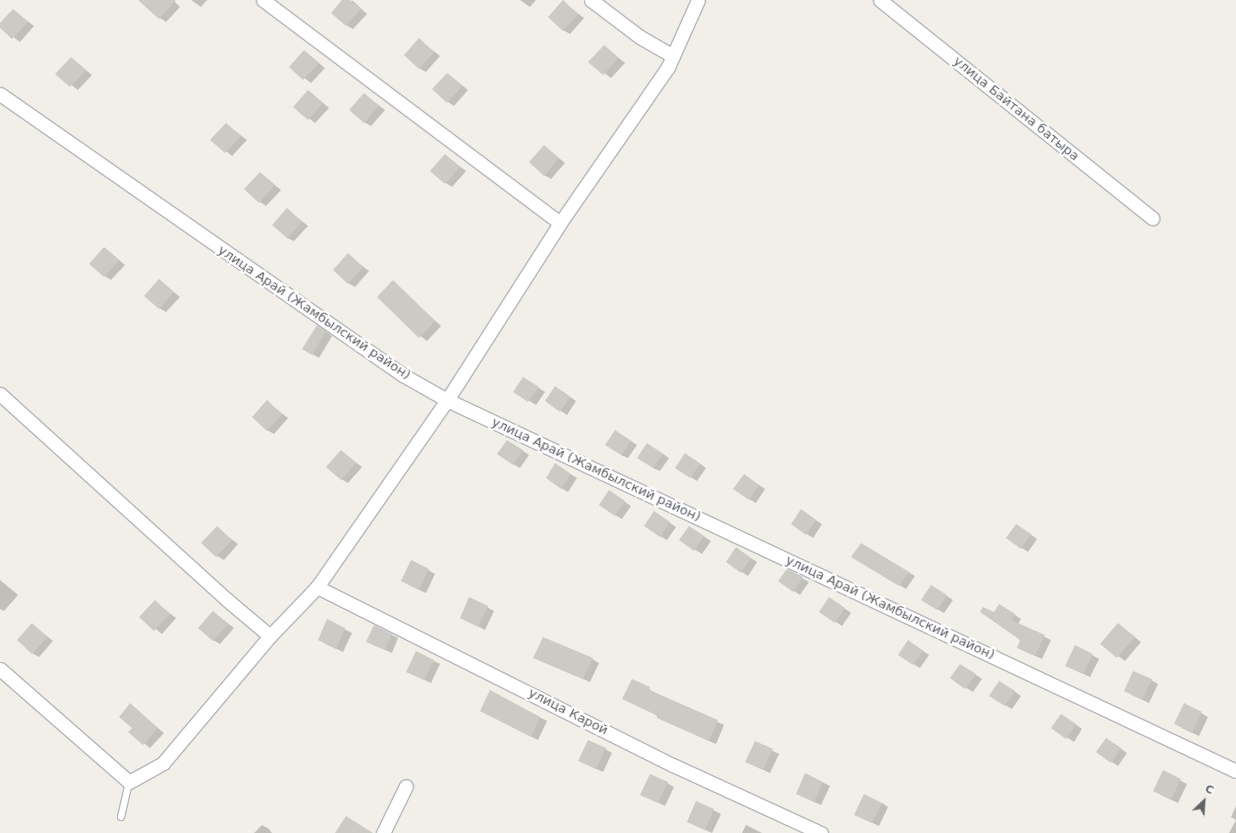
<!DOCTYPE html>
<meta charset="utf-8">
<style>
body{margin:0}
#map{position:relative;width:1236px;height:833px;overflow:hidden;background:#f1efe8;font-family:"DejaVu Sans",sans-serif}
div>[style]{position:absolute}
.shadow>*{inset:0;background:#0003}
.building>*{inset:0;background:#cccac5}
.roads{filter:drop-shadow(1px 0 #b5b8bc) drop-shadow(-1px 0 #b5b8bc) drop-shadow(0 1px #b5b8bc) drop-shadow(0 -1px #b5b8bc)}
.service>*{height:6px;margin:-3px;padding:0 3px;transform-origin:3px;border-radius:3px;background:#fff}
.minor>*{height:13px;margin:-6.5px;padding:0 6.5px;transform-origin:6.5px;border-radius:6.5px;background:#fff}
span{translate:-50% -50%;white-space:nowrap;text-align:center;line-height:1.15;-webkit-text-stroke:4px #fff;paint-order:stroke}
.street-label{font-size:13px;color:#5f6368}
.north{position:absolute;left:1184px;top:781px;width:40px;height:40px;-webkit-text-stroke:3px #fff;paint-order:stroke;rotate:25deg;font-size:11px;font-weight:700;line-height:16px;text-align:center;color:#5f6368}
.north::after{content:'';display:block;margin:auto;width:14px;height:18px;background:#5f6368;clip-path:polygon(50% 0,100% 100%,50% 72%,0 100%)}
</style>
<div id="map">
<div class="shadow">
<i style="clip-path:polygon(151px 0,173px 0,180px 7px,166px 22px,160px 18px)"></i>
<i style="clip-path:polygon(191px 0,207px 0,201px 7px)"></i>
<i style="clip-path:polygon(343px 0,353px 1px,367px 14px,353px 29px,346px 25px)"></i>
<i style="clip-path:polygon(520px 0,536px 0,530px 7px)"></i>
<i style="clip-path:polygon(563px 2px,584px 18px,570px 34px,563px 30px)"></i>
<i style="clip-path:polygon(13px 10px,34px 26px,20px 42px,0 27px)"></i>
<i style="clip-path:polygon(419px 40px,440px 56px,426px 72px,419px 68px)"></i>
<i style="clip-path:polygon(604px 46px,625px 63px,611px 78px,590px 62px)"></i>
<i style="clip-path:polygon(304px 51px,325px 68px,311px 83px,290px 67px)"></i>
<i style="clip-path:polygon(71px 58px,92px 75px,78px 90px,57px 74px)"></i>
<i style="clip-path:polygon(448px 74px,468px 90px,454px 106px,448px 102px)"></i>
<i style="clip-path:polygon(309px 91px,329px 108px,315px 123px,295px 107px)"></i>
<i style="clip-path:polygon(364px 94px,385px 110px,371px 126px,364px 122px)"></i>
<i style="clip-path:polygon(226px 124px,247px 140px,232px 156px,212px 140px)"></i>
<i style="clip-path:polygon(544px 146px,565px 163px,551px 179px,544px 175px)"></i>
<i style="clip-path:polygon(445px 155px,466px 171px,452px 187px,446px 183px)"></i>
<i style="clip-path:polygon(260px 173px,281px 190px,266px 206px,260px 202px)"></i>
<i style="clip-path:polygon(287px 209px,308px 226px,294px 241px,287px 238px)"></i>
<i style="clip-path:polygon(105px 248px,125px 265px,111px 280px,105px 276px)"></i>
<i style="clip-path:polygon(348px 255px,369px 271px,355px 287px,348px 283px)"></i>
<i style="clip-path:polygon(159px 280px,180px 297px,166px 312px,159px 308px)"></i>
<i style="clip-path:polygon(393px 282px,441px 326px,427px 341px,406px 325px)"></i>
<i style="clip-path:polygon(324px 330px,332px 336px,319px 358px,304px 349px)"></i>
<i style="clip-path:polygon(530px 382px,545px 392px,536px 405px,514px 391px)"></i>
<i style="clip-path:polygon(562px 391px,576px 401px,567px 415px,561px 411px)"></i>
<i style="clip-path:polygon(267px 402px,288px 418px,274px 434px,267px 430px)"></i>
<i style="clip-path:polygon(622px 435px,637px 445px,628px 458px,621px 455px)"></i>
<i style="clip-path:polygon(514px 445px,529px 455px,520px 468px,513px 464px)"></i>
<i style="clip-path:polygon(654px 448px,669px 458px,660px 471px,653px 468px)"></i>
<i style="clip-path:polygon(341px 451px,362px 467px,348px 483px,341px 479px)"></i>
<i style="clip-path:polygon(692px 458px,706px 468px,697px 481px,676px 468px)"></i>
<i style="clip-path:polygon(562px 469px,577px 478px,568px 492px,561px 488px)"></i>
<i style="clip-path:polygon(750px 479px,765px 489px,756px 503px,749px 499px)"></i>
<i style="clip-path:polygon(616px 496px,631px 506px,622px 519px,615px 515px)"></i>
<i style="clip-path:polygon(808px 515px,822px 524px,813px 538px,792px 524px)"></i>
<i style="clip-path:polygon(661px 517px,676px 527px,667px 540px,660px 536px)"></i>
<i style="clip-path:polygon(217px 528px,238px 544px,224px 560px,217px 556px)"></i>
<i style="clip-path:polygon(1023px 529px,1037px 539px,1028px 552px,1007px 538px)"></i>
<i style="clip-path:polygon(696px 531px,711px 541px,702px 554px,680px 540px)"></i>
<i style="clip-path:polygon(861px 544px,915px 576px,906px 589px,853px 557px)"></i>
<i style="clip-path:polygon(743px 553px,757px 562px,748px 576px,742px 572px)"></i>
<i style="clip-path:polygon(428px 570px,435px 574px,426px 593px,409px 585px)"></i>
<i style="clip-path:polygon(787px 570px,809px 582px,800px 595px,779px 581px)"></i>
<i style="clip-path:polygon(0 580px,18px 595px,4px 611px,0 609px)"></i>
<i style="clip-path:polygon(938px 590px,953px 600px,944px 613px,937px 609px)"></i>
<i style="clip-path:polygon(155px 602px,176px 618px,162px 634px,141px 617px)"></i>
<i style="clip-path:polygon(836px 602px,851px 613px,842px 626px,836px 622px)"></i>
<i style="clip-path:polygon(487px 607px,494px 611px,485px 630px,468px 621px)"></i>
<i style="clip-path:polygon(1006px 609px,1021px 619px,1018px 624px,1051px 640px,1042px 659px,1024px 651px,1021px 640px,994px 613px)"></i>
<i style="clip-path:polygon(213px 612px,234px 628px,220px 644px,213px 640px)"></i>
<i style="clip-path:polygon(328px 621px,352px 633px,343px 652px,326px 644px)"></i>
<i style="clip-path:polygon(32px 624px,53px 641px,39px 657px,32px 653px)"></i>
<i style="clip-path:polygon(1118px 624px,1141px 642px,1125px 661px,1102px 644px)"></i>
<i style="clip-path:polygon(375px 626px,398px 638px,392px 653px,374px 645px)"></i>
<i style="clip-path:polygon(915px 645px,929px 655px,920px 668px,899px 655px)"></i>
<i style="clip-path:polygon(1092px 655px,1099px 659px,1090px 677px,1073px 669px)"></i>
<i style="clip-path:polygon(592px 659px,599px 663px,590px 682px,541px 661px)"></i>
<i style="clip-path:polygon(434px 661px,440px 664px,431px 683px,414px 675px)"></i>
<i style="clip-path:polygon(967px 669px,982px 679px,973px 692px,951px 678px)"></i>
<i style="clip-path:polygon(632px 680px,656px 693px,724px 725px,716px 744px,658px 718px)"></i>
<i style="clip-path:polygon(1151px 680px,1158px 684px,1149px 703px,1132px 695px)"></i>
<i style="clip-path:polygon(1006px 686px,1021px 696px,1012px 709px,1005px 705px)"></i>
<i style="clip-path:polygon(490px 691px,547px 721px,538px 740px,488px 714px)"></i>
<i style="clip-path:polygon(130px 705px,164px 733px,150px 748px,130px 732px,134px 728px)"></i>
<i style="clip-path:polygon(1201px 713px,1208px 717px,1199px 736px,1182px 728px)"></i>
<i style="clip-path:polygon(1068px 719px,1082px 729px,1074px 742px,1052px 728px)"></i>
<i style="clip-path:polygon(755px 742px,779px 754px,770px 773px,753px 765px)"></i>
<i style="clip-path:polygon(1113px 743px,1127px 753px,1118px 766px,1097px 752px)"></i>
<i style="clip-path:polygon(605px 749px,612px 753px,603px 772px,586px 764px)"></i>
<i style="clip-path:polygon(1163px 772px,1187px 784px,1178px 803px,1161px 795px)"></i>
<i style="clip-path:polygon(806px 774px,830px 786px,821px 805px,803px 797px)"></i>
<i style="clip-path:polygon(667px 783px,674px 787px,665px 806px,648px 798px)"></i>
<i style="clip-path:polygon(697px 802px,721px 814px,712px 833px,694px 825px)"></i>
<i style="clip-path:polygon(882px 803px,888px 807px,879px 826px,862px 818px)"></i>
<i style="clip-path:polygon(1236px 806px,1236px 833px,1229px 833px,1236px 820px,1231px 817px)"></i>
<i style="clip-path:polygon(262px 825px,269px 829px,272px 833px,254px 833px)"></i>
<i style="clip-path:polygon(746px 825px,762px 833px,742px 833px)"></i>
</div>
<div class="building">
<i style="clip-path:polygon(138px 0,176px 0,159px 19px)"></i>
<i style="clip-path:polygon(342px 0,350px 0,361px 9px,346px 26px,331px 13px)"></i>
<i style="clip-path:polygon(563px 0,578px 14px,563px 31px,548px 17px)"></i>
<i style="clip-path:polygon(13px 9px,28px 22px,12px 39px,0 28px,0 23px)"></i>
<i style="clip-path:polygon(419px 38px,434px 52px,419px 69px,404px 55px)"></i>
<i style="clip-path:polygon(604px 45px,619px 58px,603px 75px,588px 62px)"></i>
<i style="clip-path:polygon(304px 50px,319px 63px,303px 80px,289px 67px)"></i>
<i style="clip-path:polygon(71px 57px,86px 70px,70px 87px,55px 74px)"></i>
<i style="clip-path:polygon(447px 73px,462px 86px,447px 103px,432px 89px)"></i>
<i style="clip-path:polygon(308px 90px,323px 103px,308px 120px,293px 107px)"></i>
<i style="clip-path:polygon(364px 93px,379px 106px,364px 123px,349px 110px)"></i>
<i style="clip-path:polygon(226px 123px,241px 136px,225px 153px,210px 140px)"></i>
<i style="clip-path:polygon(544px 145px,559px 158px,544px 176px,529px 162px)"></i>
<i style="clip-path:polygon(445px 154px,460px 167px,445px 184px,430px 171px)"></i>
<i style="clip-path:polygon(260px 172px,275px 185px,259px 203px,244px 189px)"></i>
<i style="clip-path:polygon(287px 208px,302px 222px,287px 238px,272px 225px)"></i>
<i style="clip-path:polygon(104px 247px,119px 260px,104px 277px,89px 264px)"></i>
<i style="clip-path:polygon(348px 253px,363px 267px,348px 284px,333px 270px)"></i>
<i style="clip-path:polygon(159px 279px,174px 292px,159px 309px,144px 296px)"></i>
<i style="clip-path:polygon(393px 280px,435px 321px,419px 338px,377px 297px)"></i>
<i style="clip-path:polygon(317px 325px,326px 331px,312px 355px,302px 349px)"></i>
<i style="clip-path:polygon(523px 377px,539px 387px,528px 402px,513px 392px)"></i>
<i style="clip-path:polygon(555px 386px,570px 397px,560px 412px,545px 401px)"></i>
<i style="clip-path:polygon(267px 400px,282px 414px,267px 431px,252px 417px)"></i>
<i style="clip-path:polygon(615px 430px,631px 441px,621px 455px,605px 445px)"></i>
<i style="clip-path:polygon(507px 440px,523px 450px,513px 465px,497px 454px)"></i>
<i style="clip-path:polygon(647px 443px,663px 454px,653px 468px,637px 458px)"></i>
<i style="clip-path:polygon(341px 450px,356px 463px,341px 480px,326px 467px)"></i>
<i style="clip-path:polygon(685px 453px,700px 464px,690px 478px,675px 468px)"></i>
<i style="clip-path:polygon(555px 463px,571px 474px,561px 489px,546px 478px)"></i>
<i style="clip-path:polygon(744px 474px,759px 485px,749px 500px,733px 489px)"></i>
<i style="clip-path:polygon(609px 490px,625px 501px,615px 516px,599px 505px)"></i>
<i style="clip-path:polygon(801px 509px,816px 520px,806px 535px,791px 524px)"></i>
<i style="clip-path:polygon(654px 511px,670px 522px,660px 537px,644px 526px)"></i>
<i style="clip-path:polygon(1016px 524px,1031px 534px,1021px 549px,1006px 538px)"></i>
<i style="clip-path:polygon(217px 526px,232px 540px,216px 557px,201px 543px)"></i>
<i style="clip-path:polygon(689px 526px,704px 536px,694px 551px,679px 540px)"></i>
<i style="clip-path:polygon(861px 543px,909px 572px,899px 586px,851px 557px)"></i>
<i style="clip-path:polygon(736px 547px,751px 558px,741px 573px,726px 562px)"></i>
<i style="clip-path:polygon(411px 560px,429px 569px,419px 590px,401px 581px)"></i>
<i style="clip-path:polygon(787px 569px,803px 577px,793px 592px,778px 581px)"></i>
<i style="clip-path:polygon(931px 585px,947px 595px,937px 610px,921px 600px)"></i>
<i style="clip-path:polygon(469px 597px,488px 606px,478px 627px,460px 618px)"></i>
<i style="clip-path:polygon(829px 597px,845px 608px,835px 623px,819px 612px)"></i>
<i style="clip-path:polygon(155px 600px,170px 614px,154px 631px,139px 617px)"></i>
<i style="clip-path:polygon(999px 604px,1015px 614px,1011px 620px,1045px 635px,1035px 656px,1017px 648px,1020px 640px,980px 612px,983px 607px,994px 612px)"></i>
<i style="clip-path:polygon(213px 611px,228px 624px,213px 641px,198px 628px)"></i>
<i style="clip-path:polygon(327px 619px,345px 628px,336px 649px,318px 640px)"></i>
<i style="clip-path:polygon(32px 623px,47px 637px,32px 654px,17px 640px)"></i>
<i style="clip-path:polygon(1118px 623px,1135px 637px,1117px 658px,1100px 644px)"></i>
<i style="clip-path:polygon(374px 625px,392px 634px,385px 650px,366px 642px)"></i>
<i style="clip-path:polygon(543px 637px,593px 658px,583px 679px,533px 658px)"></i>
<i style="clip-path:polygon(908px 640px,923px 651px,913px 665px,898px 655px)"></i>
<i style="clip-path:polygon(1075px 645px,1093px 654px,1083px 674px,1065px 666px)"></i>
<i style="clip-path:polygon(416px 651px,434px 660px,424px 680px,406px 672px)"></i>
<i style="clip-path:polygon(960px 664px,976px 674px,965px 689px,950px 678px)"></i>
<i style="clip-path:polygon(1133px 671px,1152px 679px,1142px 700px,1124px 691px)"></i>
<i style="clip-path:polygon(632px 679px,650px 687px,649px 690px,718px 720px,709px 741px,657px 718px,658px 716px,622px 699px)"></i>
<i style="clip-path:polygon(999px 681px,1015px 691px,1005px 706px,989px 696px)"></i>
<i style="clip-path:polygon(490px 690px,540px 717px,531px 737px,480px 711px)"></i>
<i style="clip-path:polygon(130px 703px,158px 728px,143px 745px,128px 732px,132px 728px,119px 717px)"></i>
<i style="clip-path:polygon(1184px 703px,1202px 712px,1192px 733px,1174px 724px)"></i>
<i style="clip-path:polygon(1061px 714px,1076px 724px,1066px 739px,1051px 728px)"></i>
<i style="clip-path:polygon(1106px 738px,1121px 748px,1111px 763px,1096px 752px)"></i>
<i style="clip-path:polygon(588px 740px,606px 748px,596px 769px,578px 761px)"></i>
<i style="clip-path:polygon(755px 741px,773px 749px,763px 770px,745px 762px)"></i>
<i style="clip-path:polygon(1163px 770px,1181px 779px,1171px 800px,1153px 791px)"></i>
<i style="clip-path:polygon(805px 773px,823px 782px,814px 802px,796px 794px)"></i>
<i style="clip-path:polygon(650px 774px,668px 782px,658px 803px,640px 795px)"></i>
<i style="clip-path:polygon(864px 794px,882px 803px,872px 823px,854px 815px)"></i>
<i style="clip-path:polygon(696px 801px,714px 809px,705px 830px,687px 822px)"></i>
<i style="clip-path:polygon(346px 816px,373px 833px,335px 833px)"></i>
</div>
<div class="roads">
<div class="service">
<i style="left:121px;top:817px;width:36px;rotate:-77deg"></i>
</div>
<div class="minor">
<i style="left:263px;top:0;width:371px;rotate:36.9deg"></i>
<i style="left:591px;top:0;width:61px;rotate:37.1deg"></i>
<i style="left:640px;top:37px;width:38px;rotate:30deg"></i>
<i style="left:880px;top:0;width:349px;rotate:38.7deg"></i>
<i style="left:0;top:94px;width:491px;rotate:34.9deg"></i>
<i style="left:403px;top:375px;width:51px;rotate:29.6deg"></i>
<i style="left:447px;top:400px;width:872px;rotate:25.18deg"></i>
<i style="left:0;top:394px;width:305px;rotate:42.2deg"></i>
<i style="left:226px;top:599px;width:57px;rotate:40.1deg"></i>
<i style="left:317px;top:587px;width:398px;rotate:26.6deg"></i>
<i style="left:673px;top:765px;width:163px;rotate:24.7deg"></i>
<i style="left:0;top:669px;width:171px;rotate:41.2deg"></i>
<i style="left:129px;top:782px;width:39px;rotate:-29deg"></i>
<i style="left:163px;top:763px;width:166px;rotate:-49.9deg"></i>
<i style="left:270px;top:636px;width:68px;rotate:-46.2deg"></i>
<i style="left:317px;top:587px;width:228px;rotate:-55.2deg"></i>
<i style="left:447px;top:400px;width:210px;rotate:-57.4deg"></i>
<i style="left:560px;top:223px;width:190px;rotate:-55.3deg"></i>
<i style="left:668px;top:67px;width:73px;rotate:-65.9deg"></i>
<i style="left:383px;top:833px;width:52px;rotate:-63.9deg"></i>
</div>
</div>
<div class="street-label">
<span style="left:1016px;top:109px;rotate:39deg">улица Байтана батыра</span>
<span style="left:314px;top:313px;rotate:34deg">улица Арай (Жамбылский район)</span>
<span style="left:596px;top:470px;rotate:25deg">улица Арай (Жамбылский район)</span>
<span style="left:890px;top:608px;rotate:25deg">улица Арай (Жамбылский район)</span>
<span style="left:568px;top:712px;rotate:27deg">улица Карой</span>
</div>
<div class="north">С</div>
</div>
